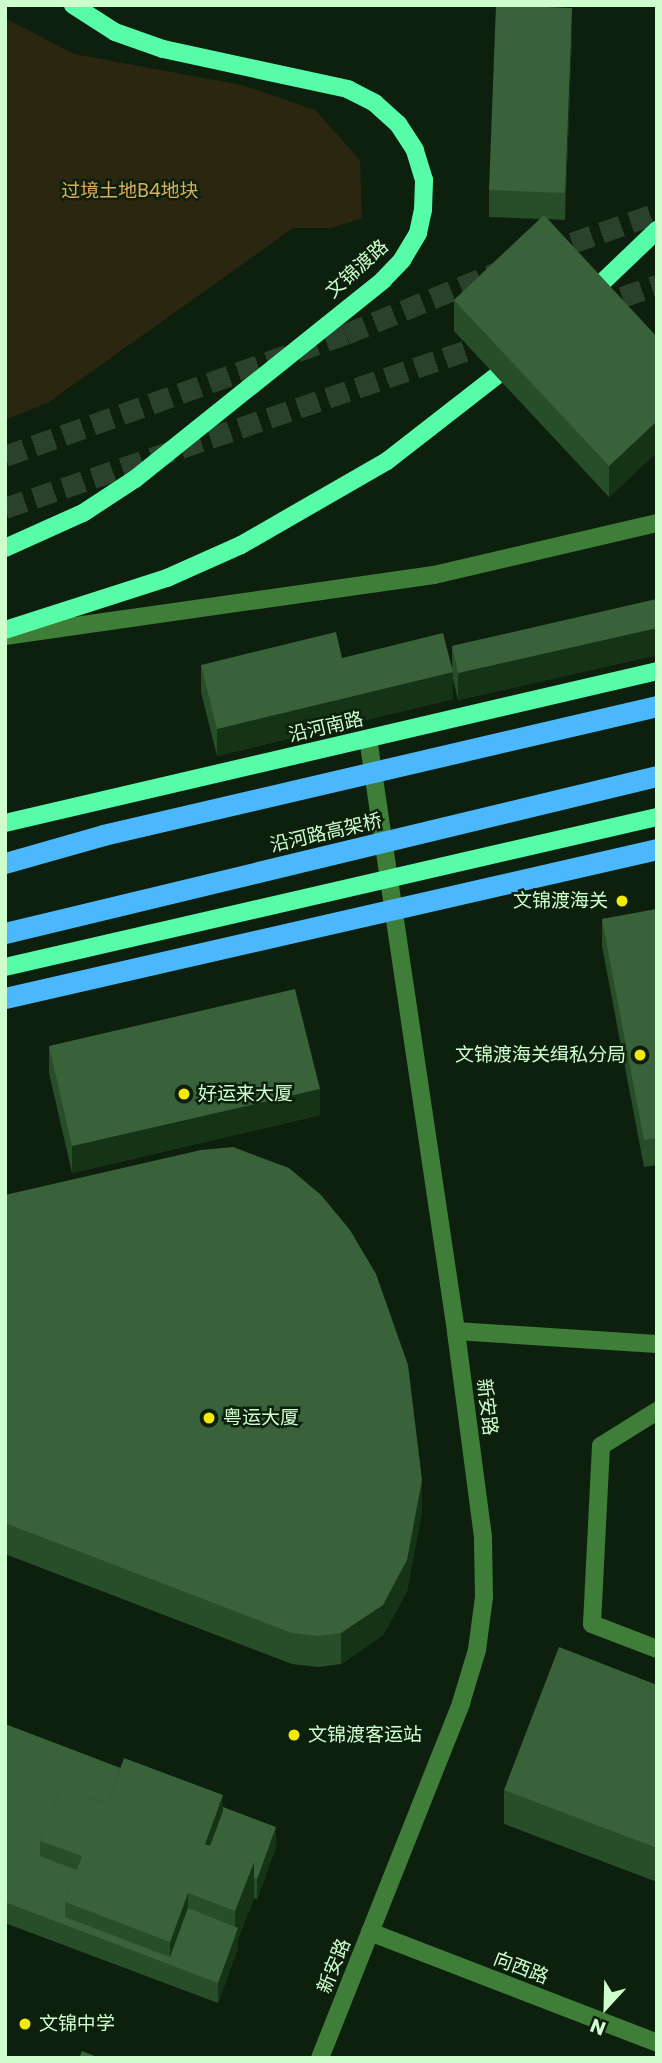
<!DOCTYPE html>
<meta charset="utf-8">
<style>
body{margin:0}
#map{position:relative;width:662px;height:2063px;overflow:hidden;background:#0d200e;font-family:Poppins,"Noto Sans SC",sans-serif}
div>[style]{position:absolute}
.green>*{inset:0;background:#2a2610}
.highway-tunnel>*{height:21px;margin-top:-10.5px;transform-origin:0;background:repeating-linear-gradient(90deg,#2a412b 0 21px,transparent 0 31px)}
.minor>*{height:18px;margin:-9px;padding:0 9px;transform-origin:9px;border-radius:9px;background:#3f7e39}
.major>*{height:18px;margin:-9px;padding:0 9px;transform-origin:9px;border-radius:9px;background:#56fca8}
.highway>*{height:21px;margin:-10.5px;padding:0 10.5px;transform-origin:10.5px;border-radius:10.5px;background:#4bb7fc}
.wall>*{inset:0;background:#274e28}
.shaded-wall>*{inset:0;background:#153416}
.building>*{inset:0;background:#39613a}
.dots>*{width:19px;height:19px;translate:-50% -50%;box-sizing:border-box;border:4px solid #0d200e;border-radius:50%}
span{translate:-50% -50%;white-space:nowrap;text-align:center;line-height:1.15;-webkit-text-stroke:5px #0d200e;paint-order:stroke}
.park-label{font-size:19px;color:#dcab5b}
.street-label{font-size:19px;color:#cefecd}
.poi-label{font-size:19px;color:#cefecd}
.right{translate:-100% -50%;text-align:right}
.left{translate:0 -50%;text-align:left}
.frame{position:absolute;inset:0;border:7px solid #cefecd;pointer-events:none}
.north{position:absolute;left:571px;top:1972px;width:70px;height:70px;-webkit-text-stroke:5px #0d200e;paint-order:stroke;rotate:202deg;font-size:19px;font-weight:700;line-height:28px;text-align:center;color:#cefecd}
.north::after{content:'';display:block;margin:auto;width:24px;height:32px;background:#cefecd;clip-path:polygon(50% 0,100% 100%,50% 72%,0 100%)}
</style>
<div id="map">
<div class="green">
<i style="clip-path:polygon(5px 18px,74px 54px,242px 85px,315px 110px,360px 160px,362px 218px,332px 228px,293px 228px,49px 402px,5px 420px)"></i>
</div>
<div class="highway-tunnel">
<i style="left:543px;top:253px;width:121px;rotate:-19.3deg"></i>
<i style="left:593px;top:307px;width:68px;rotate:-19deg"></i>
<i style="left:5px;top:456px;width:362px;rotate:-19.7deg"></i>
<i style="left:346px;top:334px;width:163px;rotate:-22.3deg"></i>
<i style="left:5px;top:508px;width:520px;rotate:-18.85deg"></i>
</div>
<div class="minor">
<i style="left:5px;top:636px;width:433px;rotate:-8.1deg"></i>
<i style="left:434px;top:575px;width:229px;rotate:-13.1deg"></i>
<i style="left:456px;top:1331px;width:201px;rotate:3.7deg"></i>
<i style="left:657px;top:1411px;width:66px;rotate:148deg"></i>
<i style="left:601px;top:1446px;width:178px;rotate:92.9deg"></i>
<i style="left:592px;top:1624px;width:70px;rotate:21deg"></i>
<i style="left:370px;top:1932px;width:308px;rotate:21.1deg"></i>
<i style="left:320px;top:2058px;width:382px;rotate:-68.3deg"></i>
<i style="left:461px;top:1703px;width:55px;rotate:-73.2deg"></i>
<i style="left:477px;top:1650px;width:53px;rotate:-82.5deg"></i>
<i style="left:484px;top:1597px;width:60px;rotate:-91deg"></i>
<i style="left:483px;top:1537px;width:208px;rotate:-97.5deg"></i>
<i style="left:456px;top:1331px;width:599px;rotate:-98.44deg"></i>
</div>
<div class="major">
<i style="left:589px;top:295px;width:94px;rotate:-43.7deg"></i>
<i style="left:5px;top:548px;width:85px;rotate:-24.2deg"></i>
<i style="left:83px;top:513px;width:62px;rotate:-33.2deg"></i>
<i style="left:135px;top:479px;width:318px;rotate:-38.7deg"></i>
<i style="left:383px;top:280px;width:28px;rotate:-46deg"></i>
<i style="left:402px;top:260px;width:31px;rotate:-59deg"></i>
<i style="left:418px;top:233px;width:24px;rotate:-78deg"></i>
<i style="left:423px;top:210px;width:30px;rotate:-88deg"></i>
<i style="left:424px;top:180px;width:31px;rotate:-107deg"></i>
<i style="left:415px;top:150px;width:31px;rotate:-123deg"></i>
<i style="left:398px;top:124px;width:31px;rotate:-138deg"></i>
<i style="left:375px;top:103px;width:30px;rotate:-153deg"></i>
<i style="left:348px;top:89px;width:189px;rotate:-167.8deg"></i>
<i style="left:163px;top:49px;width:51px;rotate:-160.5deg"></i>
<i style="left:115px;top:32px;width:50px;rotate:-147.3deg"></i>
<i style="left:5px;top:630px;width:170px;rotate:-17.8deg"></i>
<i style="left:167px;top:578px;width:81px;rotate:-24deg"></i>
<i style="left:241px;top:545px;width:168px;rotate:-29.9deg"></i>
<i style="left:387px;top:461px;width:138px;rotate:-37.9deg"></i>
<i style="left:5px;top:823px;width:669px;rotate:-13.12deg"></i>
<i style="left:5px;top:967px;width:669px;rotate:-12.96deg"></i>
</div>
<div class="highway">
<i style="left:5px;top:863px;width:102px;rotate:-15.9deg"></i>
<i style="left:103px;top:835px;width:569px;rotate:-13.11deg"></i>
<i style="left:5px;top:933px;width:671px;rotate:-13.54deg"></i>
<i style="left:5px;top:998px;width:669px;rotate:-12.87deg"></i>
</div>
<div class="wall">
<i style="clip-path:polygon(572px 35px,565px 220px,547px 219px,657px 337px,657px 452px,609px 497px,454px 331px,454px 300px,540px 219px,489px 217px,489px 190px)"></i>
<i style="clip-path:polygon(657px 599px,657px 655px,458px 700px,453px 679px,453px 699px,217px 756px,201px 692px,201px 665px,342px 658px,452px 667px,452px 646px)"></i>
<i style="clip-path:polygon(657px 909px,657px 1165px,644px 1167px,602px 946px,602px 919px)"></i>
<i style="clip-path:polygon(49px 1046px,320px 1115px,72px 1173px,49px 1073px)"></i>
<i style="clip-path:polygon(5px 1195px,422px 1511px,407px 1591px,383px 1635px,341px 1664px,319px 1667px,292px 1664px,5px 1554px)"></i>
<i style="clip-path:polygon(657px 1685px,657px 1882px,504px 1824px,504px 1790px)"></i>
<i style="clip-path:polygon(5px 1724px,223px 1807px,276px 1847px,257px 1899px,254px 1898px,238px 1939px,238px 1948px,218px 2003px,5px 1923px)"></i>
</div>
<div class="shaded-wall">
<i style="clip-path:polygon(572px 8px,572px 35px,565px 220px,565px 193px)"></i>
<i style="clip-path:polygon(657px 421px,657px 452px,609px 497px,609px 466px)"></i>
<i style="clip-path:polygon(657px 628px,657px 655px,458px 700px,458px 673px)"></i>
<i style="clip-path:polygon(453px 672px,453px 699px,217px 756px,217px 729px)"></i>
<i style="clip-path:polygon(320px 1089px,320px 1115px,72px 1173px,72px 1146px)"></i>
<i style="clip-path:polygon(422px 1480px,422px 1511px,407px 1591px,383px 1635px,341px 1664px,341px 1633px)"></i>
<i style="clip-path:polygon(223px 1795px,223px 1831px,212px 1862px,205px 1844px)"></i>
<i style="clip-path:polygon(276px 1827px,276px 1847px,257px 1899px,257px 1879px)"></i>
<i style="clip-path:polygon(254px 1862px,254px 1898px,238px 1939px,238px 1948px,218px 2003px,218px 1983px,235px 1936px,235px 1911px)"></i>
<i style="clip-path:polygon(188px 1893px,188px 1928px,170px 1965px,170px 1942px)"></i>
</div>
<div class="building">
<i style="clip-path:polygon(496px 5px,572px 8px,565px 193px,489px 190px)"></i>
<i style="clip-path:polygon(544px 215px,657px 337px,657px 421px,609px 466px,454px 300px)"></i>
<i style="clip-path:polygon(657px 599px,657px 628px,458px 673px,452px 646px)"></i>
<i style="clip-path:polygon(336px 632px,342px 658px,443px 633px,453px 672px,217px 729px,201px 665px)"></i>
<i style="clip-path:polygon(657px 909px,657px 1138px,644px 1140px,602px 919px)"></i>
<i style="clip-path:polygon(295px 989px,320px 1089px,72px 1146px,49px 1046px)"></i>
<i style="clip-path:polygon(233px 1147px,289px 1168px,321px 1195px,350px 1230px,376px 1274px,408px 1365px,422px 1480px,407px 1560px,383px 1605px,341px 1633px,319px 1636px,292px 1633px,5px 1523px,5px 1195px,201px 1150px)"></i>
<i style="clip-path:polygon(559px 1647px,657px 1685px,657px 1848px,504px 1790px)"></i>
<i style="clip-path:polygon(5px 1724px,120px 1768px,107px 1804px,61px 1787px,40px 1841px,40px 1856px,77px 1870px,65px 1902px,65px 1917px,170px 1957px,188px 1908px,238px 1928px,218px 1983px,5px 1902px)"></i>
<i style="clip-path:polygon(124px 1758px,223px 1795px,205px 1844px,254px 1862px,235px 1911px,188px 1893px,170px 1942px,65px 1902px,82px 1856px,40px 1841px,61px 1787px,107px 1804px)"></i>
<i style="clip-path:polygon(223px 1807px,276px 1827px,257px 1879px,254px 1878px,254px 1862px,210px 1846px,223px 1811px)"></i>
<i style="clip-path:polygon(82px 2051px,100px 2058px,79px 2058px)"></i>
</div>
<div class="dots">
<i style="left:622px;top:901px;background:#f3eb05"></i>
<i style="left:640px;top:1055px;background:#f3eb05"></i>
<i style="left:184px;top:1094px;background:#f3eb05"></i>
<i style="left:209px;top:1418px;background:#f3eb05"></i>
<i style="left:294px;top:1735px;background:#f3eb05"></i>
<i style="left:25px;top:2024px;background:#f3eb05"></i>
</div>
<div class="park-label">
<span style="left:130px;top:191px">过境土地B4地块</span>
</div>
<div class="street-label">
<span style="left:357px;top:269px;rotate:-42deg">文锦渡路</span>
<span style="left:326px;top:727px;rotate:-13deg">沿河南路</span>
<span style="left:326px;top:833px;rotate:-13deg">沿河路高架桥</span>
<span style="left:487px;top:1407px;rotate:83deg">新安路</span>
<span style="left:334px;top:1966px;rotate:-68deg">新安路</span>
<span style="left:521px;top:1968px;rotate:21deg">向西路</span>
</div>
<div class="poi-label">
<span class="right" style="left:608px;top:901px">文锦渡海关</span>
<span class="right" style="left:626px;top:1055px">文锦渡海关缉私分局</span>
<span class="left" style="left:198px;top:1094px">好运来大厦</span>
<span class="left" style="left:223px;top:1418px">粤运大厦</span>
<span class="left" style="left:308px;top:1735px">文锦渡客运站</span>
<span class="left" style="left:39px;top:2024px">文锦中学</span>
</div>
<div class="frame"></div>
<div class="north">N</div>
</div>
